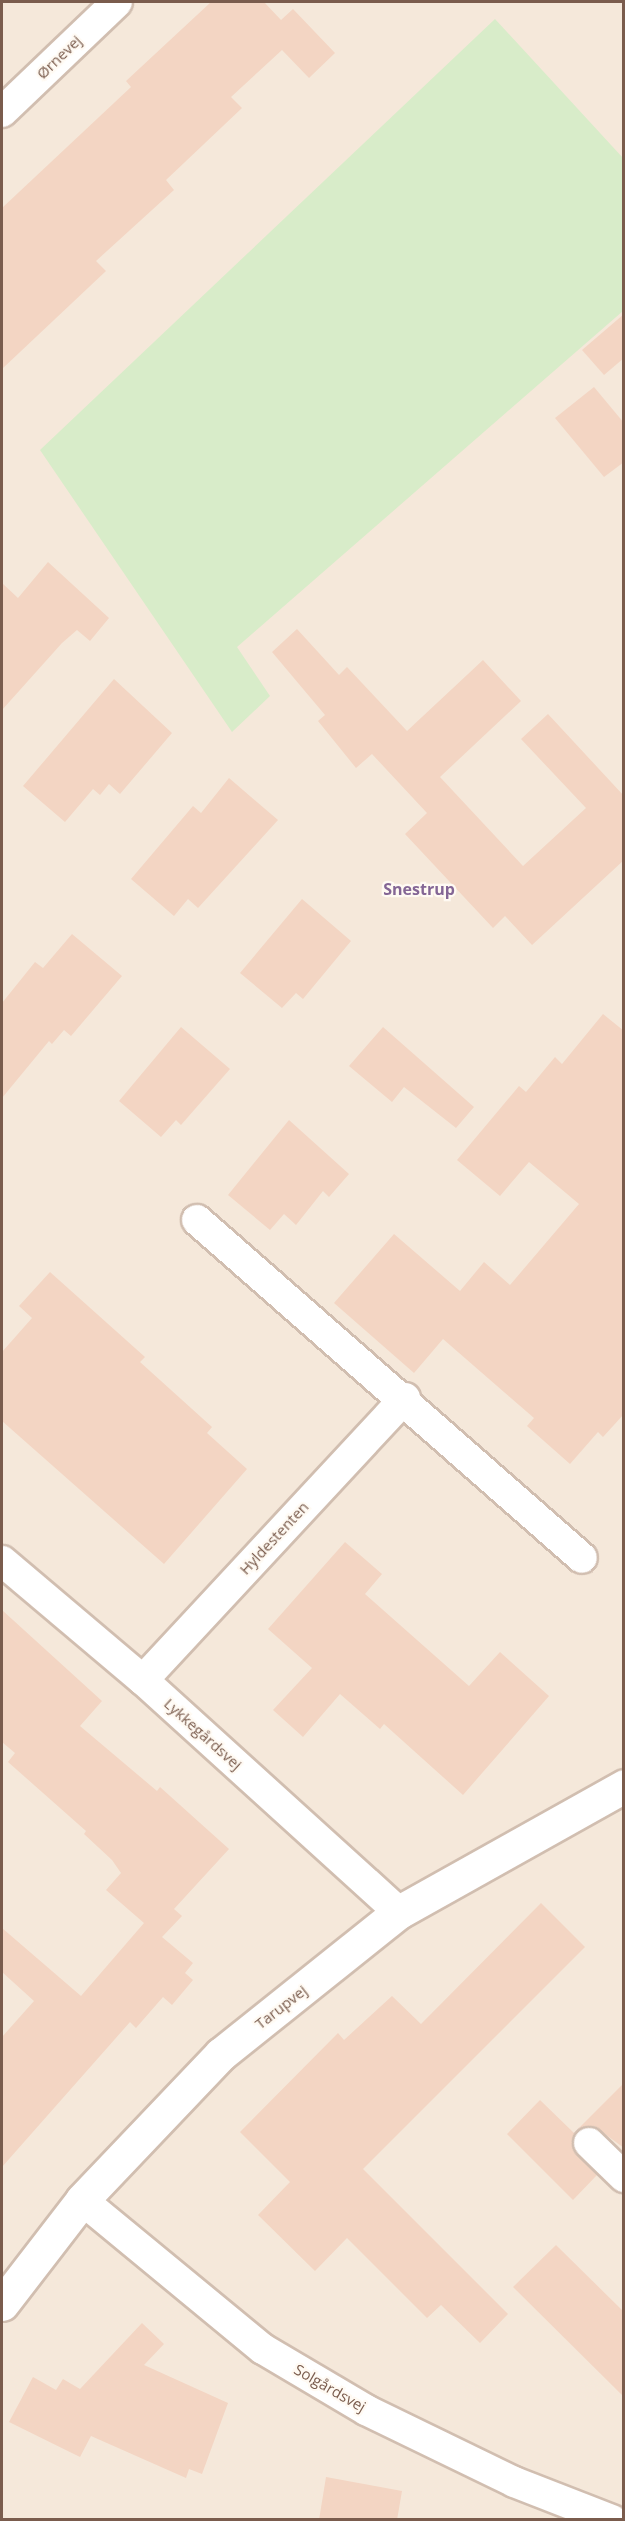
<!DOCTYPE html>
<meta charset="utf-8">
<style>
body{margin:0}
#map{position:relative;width:625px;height:2521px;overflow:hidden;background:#fdf6ec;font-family:"Open Sans",sans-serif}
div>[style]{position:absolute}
.residential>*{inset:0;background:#f5e8da}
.green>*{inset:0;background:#d8ecc9}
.building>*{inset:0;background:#f3d5c3}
.roads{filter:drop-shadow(2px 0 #d1beb0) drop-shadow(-2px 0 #d1beb0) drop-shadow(0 2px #d1beb0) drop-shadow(0 -2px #d1beb0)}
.street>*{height:30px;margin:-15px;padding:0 15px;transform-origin:15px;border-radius:15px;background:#fff}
.secondary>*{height:33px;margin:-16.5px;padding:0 16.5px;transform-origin:16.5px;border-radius:16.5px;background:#fff}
span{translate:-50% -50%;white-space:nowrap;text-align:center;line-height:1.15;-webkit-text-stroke:4.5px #fffaf3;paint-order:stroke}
.street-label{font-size:15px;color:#7a5c4d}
.neighbourhood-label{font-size:16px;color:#846695;font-weight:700}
.frame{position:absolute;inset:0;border:3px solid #7a5c4d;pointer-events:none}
</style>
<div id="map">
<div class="residential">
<i style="clip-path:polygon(2px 2px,623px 2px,623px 2519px,2px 2520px)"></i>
</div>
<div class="green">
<i style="clip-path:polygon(495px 19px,623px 158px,623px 311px,237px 647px,270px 696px,232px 732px,40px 450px)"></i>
</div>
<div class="building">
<i style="clip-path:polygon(211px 2px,264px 2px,281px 20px,293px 9px,335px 53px,309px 78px,282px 50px,231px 97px,242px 108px,166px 180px,174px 190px,96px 261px,106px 271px,2px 369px,2px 208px,131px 87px,126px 81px)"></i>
<i style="clip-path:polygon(624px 314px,624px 358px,604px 375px,582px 350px)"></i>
<i style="clip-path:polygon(594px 387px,624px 423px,624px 462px,604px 477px,555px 418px)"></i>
<i style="clip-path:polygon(48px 562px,109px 618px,90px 641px,77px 630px,62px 643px,2px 710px,2px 583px,18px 598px)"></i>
<i style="clip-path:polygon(297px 629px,339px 675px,347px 667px,407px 731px,483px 660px,521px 701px,440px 777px,523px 866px,586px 808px,521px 739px,548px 714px,624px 796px,624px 860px,532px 945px,505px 916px,493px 928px,405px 834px,427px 813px,372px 754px,356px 768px,318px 721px,325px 715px,272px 652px)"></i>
<i style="clip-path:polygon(114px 679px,172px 733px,120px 794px,109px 784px,100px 795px,93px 789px,65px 822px,23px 786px)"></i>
<i style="clip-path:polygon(229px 778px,278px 820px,198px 908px,188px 899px,174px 916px,131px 879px,193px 806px,201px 813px)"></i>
<i style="clip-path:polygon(302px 899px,351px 941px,303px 999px,296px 993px,282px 1008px,240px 973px)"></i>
<i style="clip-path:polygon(72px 934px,122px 976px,71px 1036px,64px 1030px,52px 1044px,49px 1041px,2px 1098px,2px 1003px,35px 962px,43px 968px)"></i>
<i style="clip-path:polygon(603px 1014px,624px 1031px,624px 1414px,603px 1437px,598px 1432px,570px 1464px,527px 1426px,534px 1418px,443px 1339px,414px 1373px,334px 1303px,394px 1234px,460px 1291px,484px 1262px,510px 1285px,579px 1204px,529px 1162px,500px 1196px,457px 1160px,519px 1086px,526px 1092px,555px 1057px,562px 1064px)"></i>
<i style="clip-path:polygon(181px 1027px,230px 1069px,181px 1125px,176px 1120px,161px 1137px,119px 1101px)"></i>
<i style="clip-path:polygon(383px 1027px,474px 1107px,456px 1128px,404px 1087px,392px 1102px,349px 1066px)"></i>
<i style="clip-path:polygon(289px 1120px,349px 1174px,329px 1197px,323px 1191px,296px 1225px,284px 1214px,270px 1230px,228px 1195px)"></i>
<i style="clip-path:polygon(50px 1272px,145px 1357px,140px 1362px,212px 1427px,207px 1433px,247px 1469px,164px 1564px,2px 1421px,2px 1352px,32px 1318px,19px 1306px)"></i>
<i style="clip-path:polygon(345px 1542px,382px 1574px,365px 1594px,469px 1686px,500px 1652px,549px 1696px,463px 1795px,384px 1724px,380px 1729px,340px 1694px,303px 1737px,273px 1710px,312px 1668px,268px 1629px)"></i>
<i style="clip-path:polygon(2px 1610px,102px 1701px,80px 1726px,157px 1791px,160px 1787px,229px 1849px,174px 1909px,182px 1916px,162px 1937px,193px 1963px,185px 1973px,193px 1980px,172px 2005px,163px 1997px,136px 2028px,130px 2022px,2px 2167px,2px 2037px,34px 2001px,2px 1972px,2px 1928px,81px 1996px,144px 1923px,106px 1890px,121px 1873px,112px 1860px,84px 1834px,86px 1831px,8px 1762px,15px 1753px,2px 1742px)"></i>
<i style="clip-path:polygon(541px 1903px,585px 1947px,363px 2169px,508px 2314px,480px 2343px,441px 2305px,427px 2318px,347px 2238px,315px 2271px,258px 2215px,290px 2182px,240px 2132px,338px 2033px,344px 2040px,392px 1996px,421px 2024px)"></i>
<i style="clip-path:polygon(624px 2083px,624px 2148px,594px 2126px,576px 2131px,573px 2148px,597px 2175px,573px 2200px,507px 2134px,540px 2100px,574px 2133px)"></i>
<i style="clip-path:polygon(556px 2245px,624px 2312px,624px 2397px,513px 2287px)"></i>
<i style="clip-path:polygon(142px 2323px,164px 2344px,144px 2365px,228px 2403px,202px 2474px,189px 2469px,186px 2478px,91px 2436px,80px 2457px,9px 2422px,33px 2377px,56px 2390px,63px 2379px,80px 2389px)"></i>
<i style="clip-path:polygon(326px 2477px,402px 2491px,397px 2520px,319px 2520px)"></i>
</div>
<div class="roads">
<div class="street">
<i style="left:2px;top:112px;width:159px;rotate:-43.7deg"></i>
<i style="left:197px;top:1220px;width:512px;rotate:41.28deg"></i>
<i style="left:2px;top:1561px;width:185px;rotate:40.2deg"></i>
<i style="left:143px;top:1680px;width:345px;rotate:42.2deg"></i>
<i style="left:143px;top:1680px;width:385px;rotate:-47.1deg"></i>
<i style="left:589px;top:2143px;width:49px;rotate:44.2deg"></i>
<i style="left:82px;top:2200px;width:234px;rotate:39.5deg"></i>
<i style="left:263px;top:2349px;width:120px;rotate:30.6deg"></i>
<i style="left:366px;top:2410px;width:165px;rotate:25.9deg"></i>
<i style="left:514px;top:2482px;width:105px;rotate:21.2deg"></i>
</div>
<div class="secondary">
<i style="left:2px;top:2304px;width:131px;rotate:-52.4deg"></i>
<i style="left:82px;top:2200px;width:202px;rotate:-46.4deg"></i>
<i style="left:221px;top:2054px;width:228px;rotate:-38.6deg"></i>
<i style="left:399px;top:1912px;width:258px;rotate:-29.2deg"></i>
</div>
</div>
<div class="street-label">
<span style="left:59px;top:57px;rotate:-44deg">Ørnevej</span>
<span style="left:274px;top:1538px;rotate:-47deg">Hyldestenten</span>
<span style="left:203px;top:1734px;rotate:42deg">Lykkegårdsvej</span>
<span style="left:281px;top:2007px;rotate:-38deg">Tarupvej</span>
<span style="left:330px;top:2388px;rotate:30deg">Solgårdsvej</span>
</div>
<div class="neighbourhood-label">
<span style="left:419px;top:889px">Snestrup</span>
</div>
<div class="frame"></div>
</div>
